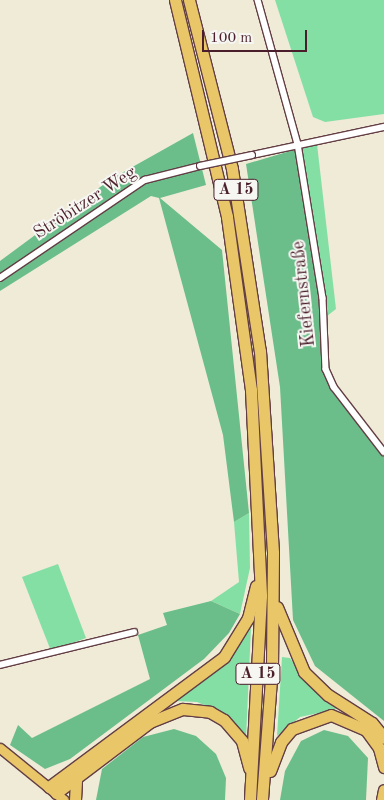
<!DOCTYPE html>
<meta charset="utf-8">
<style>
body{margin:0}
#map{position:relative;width:384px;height:800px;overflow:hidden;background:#f0ebd7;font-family:"Old Standard TT",serif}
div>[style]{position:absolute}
.green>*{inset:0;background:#84dfa5}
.forest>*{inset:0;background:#6bbe8a}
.roads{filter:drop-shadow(1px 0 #633e45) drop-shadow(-1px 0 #633e45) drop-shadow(0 1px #633e45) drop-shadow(0 -1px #633e45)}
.street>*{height:5.5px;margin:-2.75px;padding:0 2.75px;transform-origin:2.75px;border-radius:2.75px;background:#fff}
.primary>*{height:9px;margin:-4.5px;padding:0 4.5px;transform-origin:4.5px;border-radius:4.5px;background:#e9c769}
.highway>*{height:11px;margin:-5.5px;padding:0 5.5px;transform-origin:5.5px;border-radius:5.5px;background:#e9c769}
.bridges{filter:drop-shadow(1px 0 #633e45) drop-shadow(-1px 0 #633e45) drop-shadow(0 1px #633e45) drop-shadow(0 -1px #633e45)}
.street-bridge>*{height:5.5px;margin:-2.75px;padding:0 2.75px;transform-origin:2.75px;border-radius:2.75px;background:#fff}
span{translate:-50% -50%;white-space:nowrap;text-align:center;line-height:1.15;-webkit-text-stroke:4px #f6f6f2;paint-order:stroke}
.shield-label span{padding:1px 4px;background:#f6f6f2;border:1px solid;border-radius:4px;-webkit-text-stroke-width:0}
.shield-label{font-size:16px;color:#4a1f2b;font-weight:700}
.street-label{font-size:18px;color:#4a1f2b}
.scale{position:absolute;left:202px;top:30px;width:105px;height:22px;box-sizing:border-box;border:2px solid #4a1f2b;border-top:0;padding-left:6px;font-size:15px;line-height:18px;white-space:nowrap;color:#4a1f2b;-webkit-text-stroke:4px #f6f6f2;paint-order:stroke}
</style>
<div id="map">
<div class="green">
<i style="clip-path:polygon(275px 0,384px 0,384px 114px,325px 122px,313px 117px)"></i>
<i style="clip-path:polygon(317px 144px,336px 309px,327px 316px,300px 148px)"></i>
<i style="clip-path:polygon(249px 513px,250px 568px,240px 614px,211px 601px,239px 582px,234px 522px)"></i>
<i style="clip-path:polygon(58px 564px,86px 638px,51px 651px,22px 577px)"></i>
<i style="clip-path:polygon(251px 628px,246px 738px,225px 714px,197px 702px,175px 701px,232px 656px)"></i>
<i style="clip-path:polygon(282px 657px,290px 658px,310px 686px,337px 709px,300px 717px,277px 736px)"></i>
</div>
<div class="forest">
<i style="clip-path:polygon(193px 133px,206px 185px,160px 198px,222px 250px,249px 513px,234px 522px,223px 435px,159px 198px,151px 196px,0 291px,0 261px,111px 179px)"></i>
<i style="clip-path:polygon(297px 149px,322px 299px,323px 369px,332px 388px,384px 457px,384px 721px,315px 666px,293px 620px,280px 387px,246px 164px)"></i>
<i style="clip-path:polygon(211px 601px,240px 614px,229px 633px,204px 659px,70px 759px,45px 769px,10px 745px,18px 725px,32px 738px,150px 679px,138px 635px,167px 625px,163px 613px)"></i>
<i style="clip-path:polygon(174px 729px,196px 736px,216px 754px,226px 778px,225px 800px,96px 800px,102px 769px,143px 737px)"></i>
<i style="clip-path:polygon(324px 730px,348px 736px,368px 758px,366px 800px,280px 800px,285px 771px,301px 741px)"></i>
</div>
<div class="roads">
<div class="street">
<i style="left:258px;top:0;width:149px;rotate:74.5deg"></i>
<i style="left:298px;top:144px;width:156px;rotate:80.8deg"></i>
<i style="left:323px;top:298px;width:71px;rotate:87.6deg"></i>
<i style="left:326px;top:369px;width:20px;rotate:66deg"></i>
<i style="left:334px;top:387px;width:82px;rotate:52.4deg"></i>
<i style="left:252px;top:155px;width:135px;rotate:-12deg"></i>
<i style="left:0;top:278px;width:175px;rotate:-34.1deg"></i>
<i style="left:145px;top:180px;width:57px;rotate:-14.3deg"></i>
<i style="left:0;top:665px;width:138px;rotate:-13.8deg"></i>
</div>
<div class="primary">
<i style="left:0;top:748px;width:82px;rotate:39.1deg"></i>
</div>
<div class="highway">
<i style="left:175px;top:0;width:223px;rotate:76.5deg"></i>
<i style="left:227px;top:217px;width:175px;rotate:82.1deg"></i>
<i style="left:251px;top:390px;width:206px;rotate:87.2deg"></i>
<i style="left:261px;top:596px;width:204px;rotate:93.1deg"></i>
<i style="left:189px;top:0;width:174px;rotate:75.7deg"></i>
<i style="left:232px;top:169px;width:184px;rotate:81.3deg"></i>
<i style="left:260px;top:351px;width:202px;rotate:86.3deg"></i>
<i style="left:273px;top:553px;width:113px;rotate:90.5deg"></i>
<i style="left:272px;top:666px;width:134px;rotate:94.3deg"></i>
<i style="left:277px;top:607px;width:70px;rotate:67.4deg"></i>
<i style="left:304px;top:672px;width:33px;rotate:44deg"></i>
<i style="left:328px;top:695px;width:52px;rotate:32.5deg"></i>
<i style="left:372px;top:723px;width:19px;rotate:51deg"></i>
<i style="left:270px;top:771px;width:31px;rotate:-69deg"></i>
<i style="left:281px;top:742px;width:17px;rotate:-50deg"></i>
<i style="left:292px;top:729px;width:41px;rotate:-19.7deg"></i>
<i style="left:331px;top:715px;width:38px;rotate:23deg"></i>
<i style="left:366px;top:730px;width:22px;rotate:54deg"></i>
<i style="left:379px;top:748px;width:20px;rotate:75deg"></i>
<i style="left:49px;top:787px;width:218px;rotate:-36.6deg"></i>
<i style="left:224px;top:657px;width:46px;rotate:-58.4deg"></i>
<i style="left:248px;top:618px;width:33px;rotate:-76deg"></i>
<i style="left:56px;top:793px;width:118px;rotate:-37.1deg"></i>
<i style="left:150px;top:722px;width:35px;rotate:-22deg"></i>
<i style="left:183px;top:709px;width:27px;rotate:6deg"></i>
<i style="left:210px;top:712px;width:16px;rotate:30deg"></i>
<i style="left:224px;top:720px;width:28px;rotate:49deg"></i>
<i style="left:242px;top:741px;width:28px;rotate:75deg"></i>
<i style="left:75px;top:800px;width:22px;rotate:-87deg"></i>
<i style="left:382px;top:800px;width:10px;rotate:-79deg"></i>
</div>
</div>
<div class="bridges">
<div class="street-bridge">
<i style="left:200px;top:166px;width:53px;rotate:-11.9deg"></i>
</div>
</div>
<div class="shield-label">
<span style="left:236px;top:190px">A 15</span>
<span style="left:258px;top:674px">A 15</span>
</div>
<div class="street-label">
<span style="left:85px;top:203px;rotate:-33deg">Ströbitzer Weg</span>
<span style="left:304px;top:294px;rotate:-96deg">Kiefernstraße</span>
</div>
<div class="scale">100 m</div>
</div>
